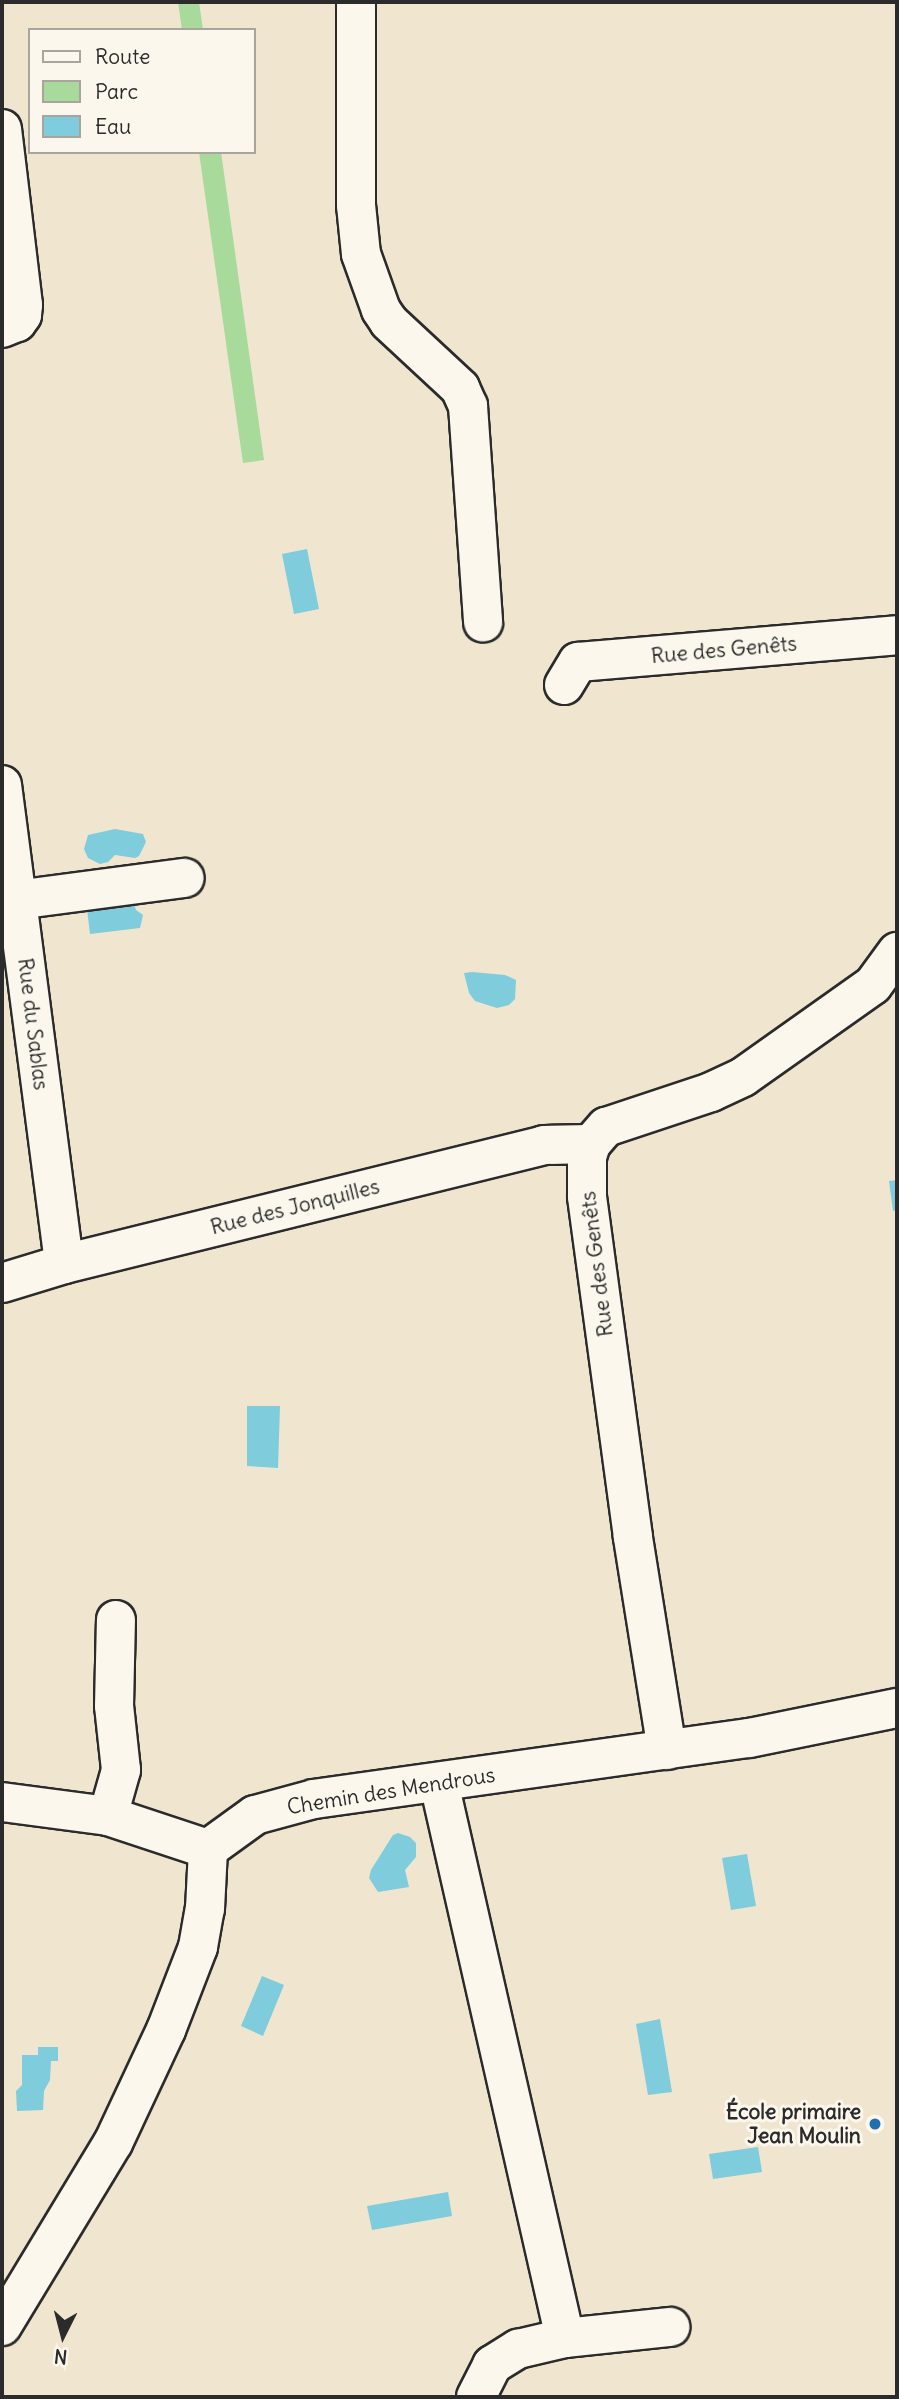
<!DOCTYPE html>
<meta charset="utf-8">
<style>
body{margin:0}
#map{position:relative;width:899px;height:2399px;overflow:hidden;background:#f0e5cf;font-family:Delius,sans-serif}
div>[style]{position:absolute}
.green>*{inset:0;background:#a8da9b}
.water>*{inset:0;background:#7eccdc}
.roads{filter:drop-shadow(2px 0 #2b2b2b) drop-shadow(-2px 0 #2b2b2b) drop-shadow(0 2px #2b2b2b) drop-shadow(0 -2px #2b2b2b)}
.minor>*{height:38px;margin:-19px;padding:0 19px;transform-origin:19px;border-radius:19px;background:#fbf7ec}
.dots>*{width:19px;height:19px;translate:-50% -50%;box-sizing:border-box;border:4px solid #fbf7ec;border-radius:50%}
span{translate:-50% -50%;white-space:nowrap;text-align:center;line-height:1.15;-webkit-text-stroke:6px #fbf7ec;paint-order:stroke}
.street-label{font-size:21px;color:#2b2b2b}
.poi-label{font-size:21px;color:#2b2b2b;font-weight:700}
.right{translate:-100% -50%;text-align:right}
.frame{position:absolute;inset:0;border:4px solid #2b2b2b;pointer-events:none}
.legend{position:absolute;left:28px;top:28px;width:228px;height:126px;box-sizing:border-box;background:#fbf7ec;border:2px solid #a8a59f;margin:0;padding:9px 12px;list-style:none;font-size:21px;color:#2b2b2b}
.legend li{display:flex;align-items:center;gap:14px;height:35px}
.legend b{width:35px;border:2px solid #a8a59f}
.north{position:absolute;left:28px;top:2301px;width:70px;height:70px;-webkit-text-stroke:5px #fbf7ec;paint-order:stroke;rotate:186deg;font-size:19px;font-weight:700;line-height:28px;text-align:center;color:#2b2b2b}
.north::after{content:'';display:block;margin:auto;width:24px;height:32px;background:#2b2b2b;clip-path:polygon(50% 0,100% 100%,50% 72%,0 100%)}
</style>
<div id="map">
<div class="green">
<i style="clip-path:polygon(178px 2px,199px 2px,203px 30px,182px 30px)"></i>
<i style="clip-path:polygon(199px 152px,221px 152px,264px 460px,243px 463px)"></i>
</div>
<div class="water">
<i style="clip-path:polygon(307px 549px,319px 609px,294px 614px,282px 554px)"></i>
<i style="clip-path:polygon(115px 829px,143px 834px,146px 842px,139px 856px,135px 858px,115px 855px,108px 862px,100px 864px,88px 858px,84px 849px,88px 835px)"></i>
<i style="clip-path:polygon(134px 904px,136px 910px,143px 915px,140px 928px,90px 934px,87px 909px)"></i>
<i style="clip-path:polygon(472px 972px,505px 975px,516px 980px,515px 999px,509px 1005px,497px 1008px,475px 1001px,469px 993px,464px 973px)"></i>
<i style="clip-path:polygon(897px 1180px,897px 1210px,893px 1211px,889px 1181px)"></i>
<i style="clip-path:polygon(247px 1406px,280px 1406px,278px 1468px,247px 1466px)"></i>
<i style="clip-path:polygon(398px 1833px,410px 1837px,416px 1843px,416px 1857px,405px 1870px,409px 1887px,378px 1892px,369px 1878px,371px 1870px,393px 1835px)"></i>
<i style="clip-path:polygon(747px 1854px,756px 1906px,731px 1910px,722px 1858px)"></i>
<i style="clip-path:polygon(262px 1976px,284px 1985px,263px 2036px,241px 2026px)"></i>
<i style="clip-path:polygon(660px 2019px,672px 2092px,648px 2095px,636px 2024px)"></i>
<i style="clip-path:polygon(38px 2047px,58px 2047px,58px 2061px,51px 2061px,50px 2080px,44px 2091px,43px 2110px,17px 2111px,16px 2091px,22px 2085px,22px 2055px,38px 2055px)"></i>
<i style="clip-path:polygon(758px 2147px,762px 2172px,713px 2179px,709px 2154px)"></i>
<i style="clip-path:polygon(448px 2192px,452px 2216px,372px 2230px,367px 2206px)"></i>
</div>
<div class="roads">
<div class="minor">
<i style="left:356px;top:2px;width:203px;rotate:90deg"></i>
<i style="left:356px;top:205px;width:49px;rotate:84.2deg"></i>
<i style="left:361px;top:254px;width:59px;rotate:70.3deg"></i>
<i style="left:381px;top:310px;width:14px;rotate:56deg"></i>
<i style="left:389px;top:322px;width:97px;rotate:42.9deg"></i>
<i style="left:460px;top:388px;width:20px;rotate:66deg"></i>
<i style="left:468px;top:406px;width:217px;rotate:86deg"></i>
<i style="left:2px;top:129px;width:177px;rotate:83.2deg"></i>
<i style="left:23px;top:305px;width:10px;rotate:96deg"></i>
<i style="left:22px;top:315px;width:9px;rotate:126deg"></i>
<i style="left:17px;top:322px;width:16px;rotate:158deg"></i>
<i style="left:564px;top:685px;width:27px;rotate:-59deg"></i>
<i style="left:578px;top:662px;width:320px;rotate:-4.8deg"></i>
<i style="left:2px;top:785px;width:483px;rotate:82.6deg"></i>
<i style="left:17px;top:900px;width:169px;rotate:-7.5deg"></i>
<i style="left:2px;top:1283px;width:65px;rotate:-17deg"></i>
<i style="left:64px;top:1264px;width:495px;rotate:-13.9deg"></i>
<i style="left:544px;top:1145px;width:47px;rotate:-1.2deg"></i>
<i style="left:667px;top:1750px;width:216px;rotate:-99.1deg"></i>
<i style="left:633px;top:1537px;width:344px;rotate:-97.7deg"></i>
<i style="left:587px;top:1196px;width:39px;rotate:-90deg"></i>
<i style="left:587px;top:1157px;width:14px;rotate:-73deg"></i>
<i style="left:591px;top:1144px;width:23px;rotate:-49deg"></i>
<i style="left:606px;top:1127px;width:111px;rotate:-18.4deg"></i>
<i style="left:711px;top:1092px;width:35px;rotate:-25deg"></i>
<i style="left:743px;top:1077px;width:159px;rotate:-35.3deg"></i>
<i style="left:873px;top:985px;width:41px;rotate:-54deg"></i>
<i style="left:439px;top:1783px;width:569px;rotate:77.21deg"></i>
<i style="left:2px;top:1802px;width:107px;rotate:7.5deg"></i>
<i style="left:108px;top:1816px;width:105px;rotate:18.3deg"></i>
<i style="left:108px;top:1816px;width:48px;rotate:-74.2deg"></i>
<i style="left:121px;top:1770px;width:64px;rotate:-96.2deg"></i>
<i style="left:114px;top:1706px;width:86px;rotate:-88.7deg"></i>
<i style="left:208px;top:1849px;width:58px;rotate:-35.9deg"></i>
<i style="left:255px;top:1815px;width:61px;rotate:-15.2deg"></i>
<i style="left:314px;top:1799px;width:439px;rotate:-8deg"></i>
<i style="left:749px;top:1738px;width:151px;rotate:-11.5deg"></i>
<i style="left:2px;top:2326px;width:214px;rotate:-58.8deg"></i>
<i style="left:113px;top:2143px;width:125px;rotate:-64.9deg"></i>
<i style="left:166px;top:2030px;width:89px;rotate:-68.9deg"></i>
<i style="left:198px;top:1947px;width:39px;rotate:-80deg"></i>
<i style="left:205px;top:1909px;width:60px;rotate:-87.1deg"></i>
<i style="left:476px;top:2397px;width:36px;rotate:-63deg"></i>
<i style="left:492px;top:2365px;width:31px;rotate:-32deg"></i>
<i style="left:518px;top:2349px;width:48px;rotate:-13.2deg"></i>
<i style="left:565px;top:2338px;width:106px;rotate:-6deg"></i>
</div>
</div>
<div class="dots">
<i style="left:875px;top:2124px;background:#1f6fb2"></i>
</div>
<div class="street-label">
<span style="left:724px;top:650px;rotate:-5deg">Rue des Genêts</span>
<span style="left:33px;top:1024px;rotate:83deg">Rue du Sablas</span>
<span style="left:295px;top:1207px;rotate:-14deg">Rue des Jonquilles</span>
<span style="left:597px;top:1264px;rotate:-97deg">Rue des Genêts</span>
<span style="left:391px;top:1791px;rotate:-9deg">Chemin des Mendrous</span>
</div>
<div class="poi-label">
<span class="right" style="left:861px;top:2124px">École primaire<br>Jean Moulin</span>
</div>
<div class="frame"></div>
<ul class="legend">
<li><b style="height:9px;background:#fbf7ec"></b>Route</li>
<li><b style="height:19px;background:#a8da9b"></b>Parc</li>
<li><b style="height:19px;background:#7eccdc"></b>Eau</li>
</ul>
<div class="north">N</div>
</div>
